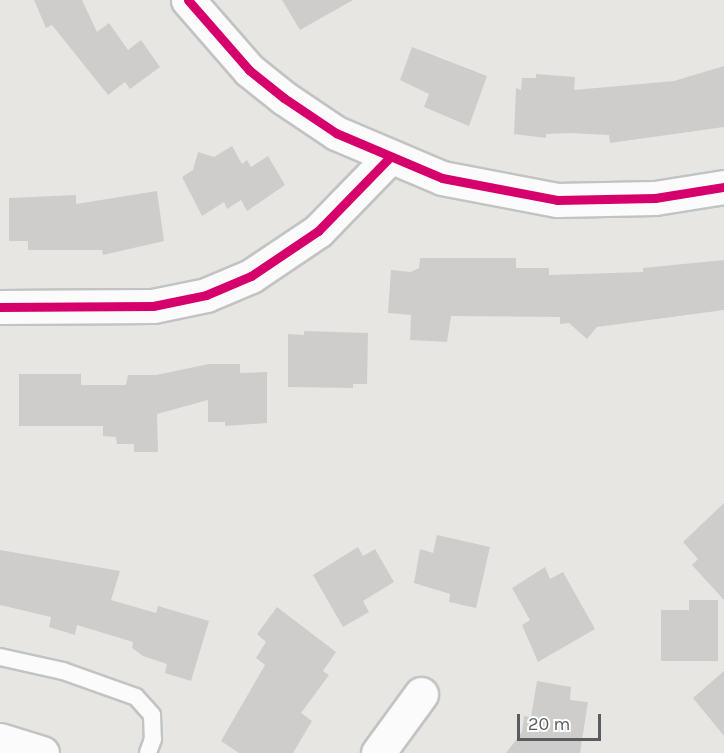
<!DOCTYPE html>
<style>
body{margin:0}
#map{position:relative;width:724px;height:753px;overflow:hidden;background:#e8e6e3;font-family:Karla,sans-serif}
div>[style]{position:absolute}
.building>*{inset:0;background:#cfcdcb}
.roads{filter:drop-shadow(2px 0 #c2c3c3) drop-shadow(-2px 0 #c2c3c3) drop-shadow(0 2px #c2c3c3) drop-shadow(0 -2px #c2c3c3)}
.service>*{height:16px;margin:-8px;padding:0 8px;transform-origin:8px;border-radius:8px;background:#fcfbfb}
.minor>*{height:33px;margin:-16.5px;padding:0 16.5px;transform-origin:16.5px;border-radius:16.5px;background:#fcfbfb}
.cycleway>*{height:9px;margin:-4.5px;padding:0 4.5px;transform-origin:4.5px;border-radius:4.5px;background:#d6006c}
span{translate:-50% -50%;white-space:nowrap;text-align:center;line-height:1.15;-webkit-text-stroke:4.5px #fff;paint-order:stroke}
.scale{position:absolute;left:517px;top:714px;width:84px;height:27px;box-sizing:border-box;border:3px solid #595d60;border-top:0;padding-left:8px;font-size:18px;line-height:21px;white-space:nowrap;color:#595d60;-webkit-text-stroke:4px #fff;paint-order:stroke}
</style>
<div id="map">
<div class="building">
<i style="clip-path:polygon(34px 0,82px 0,97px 32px,109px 23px,128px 50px,141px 40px,160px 67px,130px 89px,125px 82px,108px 95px,52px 25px,46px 28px)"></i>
<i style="clip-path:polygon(282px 0,353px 0,300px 30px)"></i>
<i style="clip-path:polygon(412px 47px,487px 76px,469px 126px,424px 107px,429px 94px,400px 80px)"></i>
<i style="clip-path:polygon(724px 66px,724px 127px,610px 143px,609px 135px,570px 133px,546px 134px,546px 138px,514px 134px,516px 88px,521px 90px,522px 78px,536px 78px,536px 74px,575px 77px,574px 90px,674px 81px)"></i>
<i style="clip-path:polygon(232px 146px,242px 164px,247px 160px,251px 167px,268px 156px,285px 185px,247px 211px,241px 200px,227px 209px,224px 202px,202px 216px,182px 177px,193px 170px,198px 152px,214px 157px)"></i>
<i style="clip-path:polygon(157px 191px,164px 241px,103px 255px,102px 250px,28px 250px,28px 241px,9px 241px,9px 198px,76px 195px,76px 204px)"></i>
<i style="clip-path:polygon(420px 258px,516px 258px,516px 268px,549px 268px,549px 275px,643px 272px,643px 268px,724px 260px,724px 310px,597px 327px,587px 339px,569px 323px,560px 324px,560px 317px,451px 316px,447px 342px,410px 340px,411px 315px,388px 313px,391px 270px,411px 272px,419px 268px)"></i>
<i style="clip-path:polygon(304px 331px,368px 333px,367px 384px,353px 384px,353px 388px,288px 387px,288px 334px,304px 335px)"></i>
<i style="clip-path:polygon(209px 364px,240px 364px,240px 373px,267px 372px,267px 423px,225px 426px,225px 422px,208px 422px,208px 400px,157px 414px,158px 452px,134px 452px,134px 444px,117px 444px,116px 437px,103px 436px,103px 426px,19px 426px,19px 374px,81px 374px,81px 385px,126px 385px,128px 375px,156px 375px)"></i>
<i style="clip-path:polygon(724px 503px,724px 600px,692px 565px,698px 559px,683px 542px)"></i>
<i style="clip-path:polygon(437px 535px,490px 547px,476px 608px,449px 602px,450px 594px,414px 583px,420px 549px,433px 553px)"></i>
<i style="clip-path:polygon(358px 547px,363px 556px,375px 549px,394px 582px,363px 601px,369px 612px,343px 627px,313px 575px)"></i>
<i style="clip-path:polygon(0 550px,120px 571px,111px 600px,156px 613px,158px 606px,209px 621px,191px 681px,165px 673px,167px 664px,143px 656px,132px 648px,133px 642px,77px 625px,75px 635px,49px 627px,51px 617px,0 605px)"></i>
<i style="clip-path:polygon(545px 567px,550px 579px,563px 572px,595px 629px,538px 662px,522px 625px,530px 620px,512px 588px)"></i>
<i style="clip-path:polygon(689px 600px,718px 600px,718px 661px,661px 661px,661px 610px,689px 610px)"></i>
<i style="clip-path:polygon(277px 607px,336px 652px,323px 671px,329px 675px,301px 713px,312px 721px,293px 753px,239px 753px,221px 741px,265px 665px,256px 658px,266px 642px,257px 634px)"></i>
<i style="clip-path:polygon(724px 671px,724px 736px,693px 698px)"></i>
<i style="clip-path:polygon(537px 681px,571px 687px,570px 700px,588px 702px,580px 753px,506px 753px,522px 732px,524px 716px,531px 717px)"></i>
</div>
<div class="roads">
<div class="service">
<i style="left:0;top:657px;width:65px;rotate:12.5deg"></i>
<i style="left:63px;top:671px;width:77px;rotate:19.6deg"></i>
<i style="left:136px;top:697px;width:24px;rotate:48deg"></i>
<i style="left:152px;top:715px;width:24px;rotate:88deg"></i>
<i style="left:153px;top:739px;width:15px;rotate:110deg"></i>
</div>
<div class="minor">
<i style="left:188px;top:0;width:93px;rotate:48.9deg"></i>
<i style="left:249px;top:70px;width:45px;rotate:38.7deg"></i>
<i style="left:284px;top:98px;width:63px;rotate:33.9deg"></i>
<i style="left:336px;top:133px;width:115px;rotate:23deg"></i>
<i style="left:442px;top:178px;width:117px;rotate:10.8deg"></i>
<i style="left:557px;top:200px;width:98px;rotate:-1.2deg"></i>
<i style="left:655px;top:198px;width:70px;rotate:-9.1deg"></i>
<i style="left:0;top:307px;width:153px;rotate:-0.4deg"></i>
<i style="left:153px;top:306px;width:54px;rotate:-11.7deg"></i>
<i style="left:206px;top:295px;width:49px;rotate:-22.9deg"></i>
<i style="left:251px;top:276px;width:81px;rotate:-33.9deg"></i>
<i style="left:318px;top:231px;width:100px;rotate:-45.8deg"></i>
<i style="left:0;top:740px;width:44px;rotate:17.2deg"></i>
<i style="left:378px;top:753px;width:73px;rotate:-53.9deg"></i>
</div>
</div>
<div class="cycleway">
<i style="left:188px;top:0;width:93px;rotate:48.9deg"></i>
<i style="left:249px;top:70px;width:45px;rotate:38.7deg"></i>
<i style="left:284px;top:98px;width:63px;rotate:33.9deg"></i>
<i style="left:336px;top:133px;width:115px;rotate:23deg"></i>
<i style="left:442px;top:178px;width:117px;rotate:10.8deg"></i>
<i style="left:557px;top:200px;width:98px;rotate:-1.2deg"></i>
<i style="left:655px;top:198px;width:70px;rotate:-9.1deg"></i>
<i style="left:0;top:307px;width:153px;rotate:-0.4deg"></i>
<i style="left:153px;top:306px;width:54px;rotate:-11.7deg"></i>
<i style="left:206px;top:295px;width:49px;rotate:-22.9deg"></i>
<i style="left:251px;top:276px;width:81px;rotate:-33.9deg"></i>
<i style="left:318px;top:231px;width:100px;rotate:-45.8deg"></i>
</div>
<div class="scale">20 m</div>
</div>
